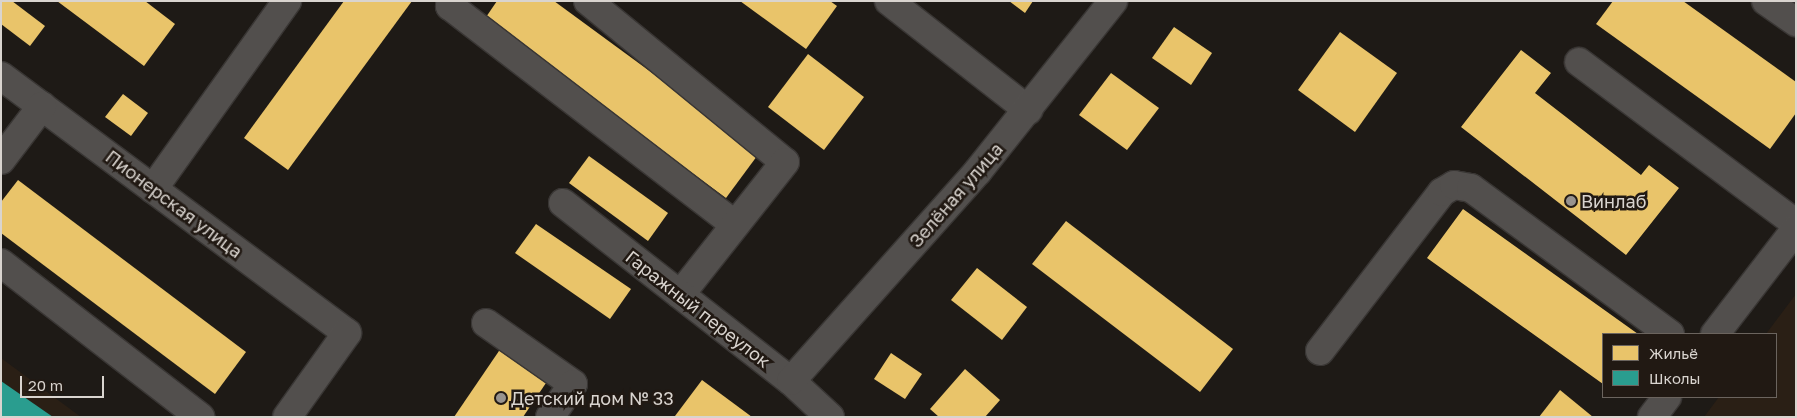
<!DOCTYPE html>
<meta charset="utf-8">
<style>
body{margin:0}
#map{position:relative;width:1797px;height:418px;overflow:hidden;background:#1e1a16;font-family:"Golos Text",sans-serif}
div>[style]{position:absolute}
.built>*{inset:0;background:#2a1f15}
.homes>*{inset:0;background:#e9c46a}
.schools>*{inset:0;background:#2a9d8f}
.roads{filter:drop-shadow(1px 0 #393634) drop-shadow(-1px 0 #393634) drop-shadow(0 1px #393634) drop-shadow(0 -1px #393634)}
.minor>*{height:28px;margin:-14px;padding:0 14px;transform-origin:14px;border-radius:14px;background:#524f4d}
.dots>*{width:14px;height:14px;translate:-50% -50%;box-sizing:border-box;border:2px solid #211913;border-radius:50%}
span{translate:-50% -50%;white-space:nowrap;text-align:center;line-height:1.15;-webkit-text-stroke:5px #211913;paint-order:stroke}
.street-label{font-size:18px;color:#d9d4cf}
.poi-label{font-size:18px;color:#d9d4cf}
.left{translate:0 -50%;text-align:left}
.frame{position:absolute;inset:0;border:2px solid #d9d4cf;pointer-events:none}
.legend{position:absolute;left:1602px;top:333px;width:175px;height:65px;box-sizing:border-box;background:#211913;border:1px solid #6b645e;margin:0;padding:6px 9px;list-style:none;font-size:15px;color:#d9d4cf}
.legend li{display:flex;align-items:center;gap:10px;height:25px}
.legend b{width:25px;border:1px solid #6b645e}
.scale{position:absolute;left:20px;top:376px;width:84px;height:22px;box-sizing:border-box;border:2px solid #d9d4cf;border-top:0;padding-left:6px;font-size:15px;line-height:18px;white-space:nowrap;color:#d9d4cf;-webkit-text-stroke:4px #211913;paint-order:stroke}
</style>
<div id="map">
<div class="built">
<i style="clip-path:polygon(1796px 294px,1796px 417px,1704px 417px,1719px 397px,1776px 397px,1776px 334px,1766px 334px)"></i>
<i style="clip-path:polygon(1px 358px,81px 417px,1px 417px)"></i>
</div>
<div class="homes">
<i style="clip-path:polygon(1px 1px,12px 1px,45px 26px,30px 46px,1px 24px)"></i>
<i style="clip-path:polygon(57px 1px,145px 1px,175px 24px,144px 66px)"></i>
<i style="clip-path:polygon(344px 1px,412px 1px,288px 170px,244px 138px)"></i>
<i style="clip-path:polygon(497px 1px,554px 1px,760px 152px,726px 198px,484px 20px)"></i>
<i style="clip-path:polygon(740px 1px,830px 1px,837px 6px,806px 49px)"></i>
<i style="clip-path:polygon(1009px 1px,1033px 1px,1025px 13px)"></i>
<i style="clip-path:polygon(1613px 1px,1683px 1px,1796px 82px,1796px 113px,1770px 149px,1596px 24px)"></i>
<i style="clip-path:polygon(1174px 27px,1212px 53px,1191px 85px,1152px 58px)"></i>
<i style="clip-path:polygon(1340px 32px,1397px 73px,1355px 132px,1298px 90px)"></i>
<i style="clip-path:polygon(1521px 50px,1551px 73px,1535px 93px,1641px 175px,1649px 165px,1679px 188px,1626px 255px,1461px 127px)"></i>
<i style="clip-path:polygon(808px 54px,864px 97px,824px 150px,768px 107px)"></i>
<i style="clip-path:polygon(1111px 73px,1159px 108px,1127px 150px,1079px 115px)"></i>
<i style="clip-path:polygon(123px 94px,148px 113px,131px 136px,105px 117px)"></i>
<i style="clip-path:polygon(589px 156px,668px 213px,648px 241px,569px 183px)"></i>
<i style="clip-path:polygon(18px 180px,246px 352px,215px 394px,1px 233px,1px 202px)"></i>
<i style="clip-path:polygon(1463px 209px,1638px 334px,1603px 334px,1603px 384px,1427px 258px)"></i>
<i style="clip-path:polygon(1066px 221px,1233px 349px,1200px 392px,1032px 264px)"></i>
<i style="clip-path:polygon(536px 224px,631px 289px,610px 319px,515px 253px)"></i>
<i style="clip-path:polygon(977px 268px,1027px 307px,1002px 340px,951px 300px)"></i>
<i style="clip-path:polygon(501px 348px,548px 380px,523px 417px,454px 417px)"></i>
<i style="clip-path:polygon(891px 353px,922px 374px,905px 399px,874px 379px)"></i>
<i style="clip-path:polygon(965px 369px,1000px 400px,985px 417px,939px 417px,930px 409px)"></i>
<i style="clip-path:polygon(702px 380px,752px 417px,675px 416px)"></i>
<i style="clip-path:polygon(1560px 390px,1593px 417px,1539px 417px)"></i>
</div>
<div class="schools">
<i style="clip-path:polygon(1px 381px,53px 417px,1px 417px)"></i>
</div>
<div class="roads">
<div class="minor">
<i style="left:453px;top:1px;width:6px;rotate:121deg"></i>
<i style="left:450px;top:6px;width:359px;rotate:37.5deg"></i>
<i style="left:588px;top:1px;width:254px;rotate:39.3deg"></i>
<i style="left:785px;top:162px;width:169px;rotate:128.3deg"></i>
<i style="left:889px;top:1px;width:177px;rotate:38.1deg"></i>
<i style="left:1766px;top:1px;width:37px;rotate:35deg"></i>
<i style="left:1579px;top:62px;width:271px;rotate:36.7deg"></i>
<i style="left:1px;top:76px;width:431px;rotate:36.6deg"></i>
<i style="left:347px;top:333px;width:103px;rotate:125.5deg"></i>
<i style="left:1px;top:160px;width:68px;rotate:-52.8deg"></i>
<i style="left:153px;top:189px;width:231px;rotate:-54.5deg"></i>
<i style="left:563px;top:203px;width:289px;rotate:38deg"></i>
<i style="left:791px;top:381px;width:53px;rotate:42.7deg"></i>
<i style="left:1px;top:263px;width:252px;rotate:37.7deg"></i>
<i style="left:486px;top:323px;width:106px;rotate:35deg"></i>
<i style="left:573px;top:384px;width:40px;rotate:124.9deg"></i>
<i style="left:1715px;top:334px;width:133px;rotate:-52.4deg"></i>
<i style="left:1320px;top:351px;width:200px;rotate:-52.5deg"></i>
<i style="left:1442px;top:192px;width:14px;rotate:-30deg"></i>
<i style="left:1454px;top:185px;width:17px;rotate:10deg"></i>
<i style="left:1471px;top:188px;width:247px;rotate:36.3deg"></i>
<i style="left:791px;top:381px;width:281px;rotate:-48.3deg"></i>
<i style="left:978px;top:171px;width:217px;rotate:-51.5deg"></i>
<i style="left:1652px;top:417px;width:25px;rotate:-53deg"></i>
</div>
</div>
<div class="dots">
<i style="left:1571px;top:201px;background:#98938e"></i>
<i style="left:501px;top:398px;background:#98938e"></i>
</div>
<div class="street-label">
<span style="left:956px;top:195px;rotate:-49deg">Зелёная улица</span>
<span style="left:174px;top:204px;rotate:37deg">Пионерская улица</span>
<span style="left:698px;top:309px;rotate:38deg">Гаражный переулок</span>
</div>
<div class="poi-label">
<span class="left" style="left:1581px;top:201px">Винлаб</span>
<span class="left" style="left:511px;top:398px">Детский дом № 33</span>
</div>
<div class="frame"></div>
<ul class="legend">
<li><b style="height:14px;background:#e9c46a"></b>Жильё</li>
<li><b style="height:14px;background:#2a9d8f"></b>Школы</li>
</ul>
<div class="scale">20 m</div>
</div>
